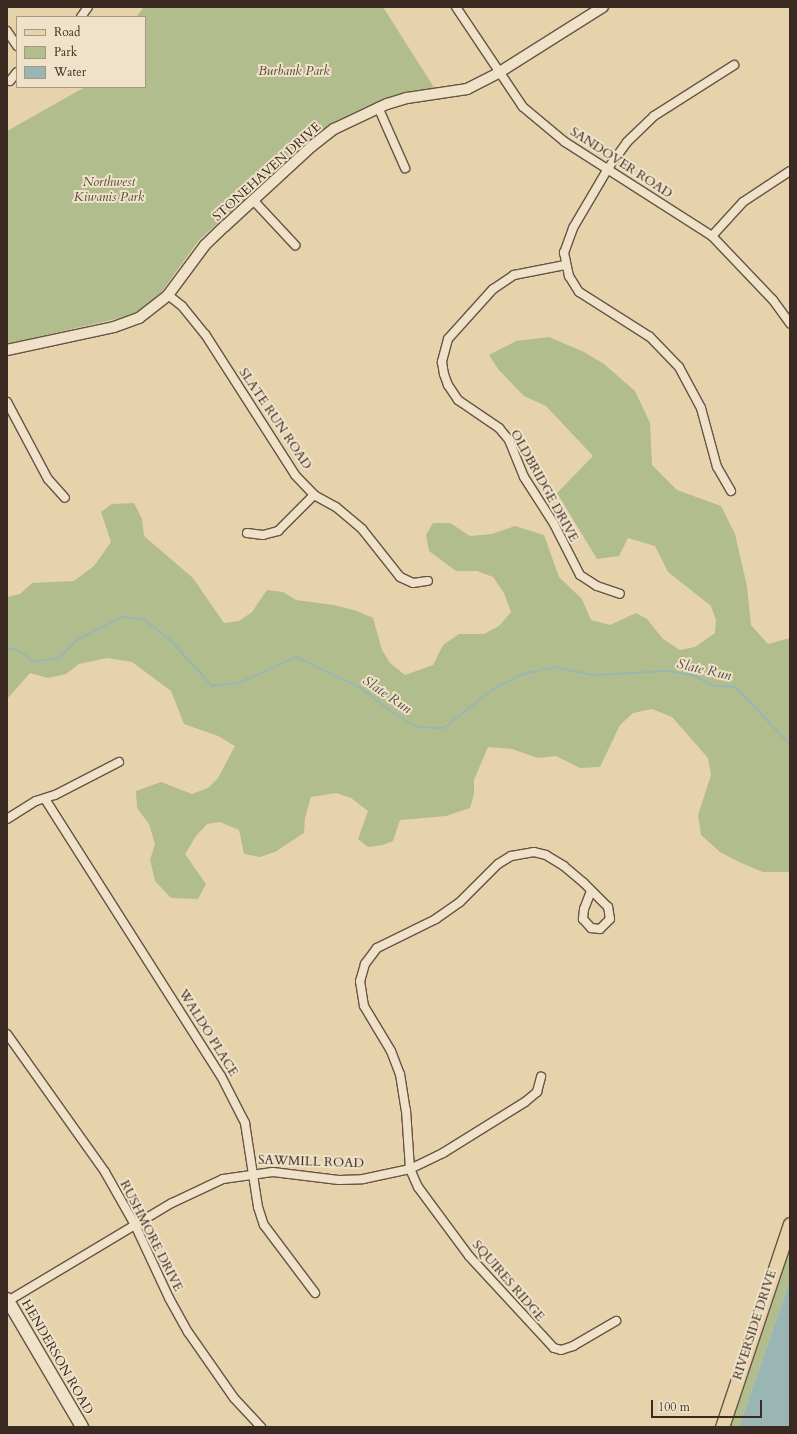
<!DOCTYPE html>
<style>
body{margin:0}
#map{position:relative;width:797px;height:1434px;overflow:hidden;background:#e6d3ac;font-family:Cardo,serif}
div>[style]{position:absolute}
.green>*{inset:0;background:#b1bd8c}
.water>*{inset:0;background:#9ab6b4}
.stream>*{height:2px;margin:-1px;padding:0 1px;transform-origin:1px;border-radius:1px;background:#9ab6b4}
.roads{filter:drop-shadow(1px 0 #655444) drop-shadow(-1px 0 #655444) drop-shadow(0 1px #655444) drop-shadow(0 -1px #655444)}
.minor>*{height:8px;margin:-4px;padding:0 4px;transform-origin:4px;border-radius:4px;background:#efe2c9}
.tertiary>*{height:10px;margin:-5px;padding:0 5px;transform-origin:5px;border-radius:5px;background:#efe2c9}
.secondary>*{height:12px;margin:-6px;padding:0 6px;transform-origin:6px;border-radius:6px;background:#efe2c9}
.primary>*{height:13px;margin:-6.5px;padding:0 6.5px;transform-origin:6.5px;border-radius:6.5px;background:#e6d3ac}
span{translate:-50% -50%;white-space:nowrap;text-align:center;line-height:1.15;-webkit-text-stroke:4px #efe2c9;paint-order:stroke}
.park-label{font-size:13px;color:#524737;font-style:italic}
.street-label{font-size:13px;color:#3a2a22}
.water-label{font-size:14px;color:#524d46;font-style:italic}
.frame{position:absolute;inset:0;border:8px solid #3a2a22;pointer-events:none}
.legend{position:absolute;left:16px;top:16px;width:130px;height:72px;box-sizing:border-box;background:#efe2c9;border:1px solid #a79886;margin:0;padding:5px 7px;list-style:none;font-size:12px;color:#3a2a22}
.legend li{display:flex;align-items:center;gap:8px;height:20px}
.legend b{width:20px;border:1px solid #a79886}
.scale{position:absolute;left:651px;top:1400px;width:111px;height:18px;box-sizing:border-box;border:2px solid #3a2a22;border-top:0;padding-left:5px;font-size:12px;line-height:14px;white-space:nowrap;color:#3a2a22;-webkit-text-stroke:3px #efe2c9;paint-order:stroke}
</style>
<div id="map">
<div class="green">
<i style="clip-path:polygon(144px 7px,383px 7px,435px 89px,410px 91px,386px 98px,338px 120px,318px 133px,199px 240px,157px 298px,133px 315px,7px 344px,7px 131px,85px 87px,145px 87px,145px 17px,136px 17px)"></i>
<i style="clip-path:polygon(549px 337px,584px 352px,604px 364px,635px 391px,650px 423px,652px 465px,677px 490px,721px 506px,735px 534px,747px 586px,751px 625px,768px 644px,790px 638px,790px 872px,763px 872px,739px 862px,720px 852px,701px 835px,698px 815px,711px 775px,708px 758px,672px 717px,652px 709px,633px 713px,620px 725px,600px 767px,580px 768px,556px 756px,538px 758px,512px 749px,488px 747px,474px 780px,474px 794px,470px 808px,446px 816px,400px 820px,393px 841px,383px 845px,368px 847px,358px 839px,368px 811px,351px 798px,336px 793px,311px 797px,305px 818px,304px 833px,275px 852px,260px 857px,244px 854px,239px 830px,220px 822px,207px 824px,196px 836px,185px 854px,206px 884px,198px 899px,171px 898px,155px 881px,150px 860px,155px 844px,149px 824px,137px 808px,136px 791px,161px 782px,192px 794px,208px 788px,218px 778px,235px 746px,218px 736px,184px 724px,171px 691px,132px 662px,107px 658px,79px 664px,66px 674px,48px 678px,30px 673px,7px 699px,7px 597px,20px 594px,32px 583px,74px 581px,94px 566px,111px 542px,101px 512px,112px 504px,134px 503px,142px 519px,144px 536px,193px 578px,224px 623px,239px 621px,252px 612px,267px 590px,283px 592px,296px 600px,334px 605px,357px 611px,373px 618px,382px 650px,390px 663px,405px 675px,433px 665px,443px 645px,459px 634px,484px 634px,499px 626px,511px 612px,504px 593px,493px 577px,477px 571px,456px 571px,429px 551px,426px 535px,433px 523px,450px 523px,470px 536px,492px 534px,515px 526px,544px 535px,559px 577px,582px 599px,591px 620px,610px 625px,636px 613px,647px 619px,663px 639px,680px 650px,695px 647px,715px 633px,716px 620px,711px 606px,668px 572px,655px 546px,628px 538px,619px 556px,597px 559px,557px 493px,593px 456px,546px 406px,524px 396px,498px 369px,489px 355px,516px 341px)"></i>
<i style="clip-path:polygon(790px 1238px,790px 1280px,739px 1427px,727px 1427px)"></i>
</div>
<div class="water">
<i style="clip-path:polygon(790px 1280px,790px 1427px,739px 1427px)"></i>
</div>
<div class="stream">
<i style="left:7px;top:648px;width:11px;rotate:10deg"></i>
<i style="left:18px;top:650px;width:20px;rotate:37deg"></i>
<i style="left:34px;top:662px;width:25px;rotate:-9deg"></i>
<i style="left:59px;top:658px;width:25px;rotate:-45deg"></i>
<i style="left:77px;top:640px;width:51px;rotate:-26.6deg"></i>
<i style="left:123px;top:617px;width:22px;rotate:8deg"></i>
<i style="left:145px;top:620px;width:35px;rotate:39deg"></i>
<i style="left:172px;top:642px;width:59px;rotate:47.7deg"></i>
<i style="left:212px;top:686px;width:27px;rotate:-6deg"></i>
<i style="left:239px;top:683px;width:63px;rotate:-24.5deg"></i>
<i style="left:296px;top:657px;width:72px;rotate:25.5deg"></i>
<i style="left:361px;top:688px;width:41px;rotate:38deg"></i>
<i style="left:393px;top:713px;width:28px;rotate:30deg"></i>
<i style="left:417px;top:727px;width:27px;rotate:2deg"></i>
<i style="left:444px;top:728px;width:63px;rotate:-38.5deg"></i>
<i style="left:493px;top:689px;width:34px;rotate:-27deg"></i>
<i style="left:523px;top:674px;width:33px;rotate:-12deg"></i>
<i style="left:555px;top:667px;width:40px;rotate:12deg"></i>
<i style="left:594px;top:675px;width:74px;rotate:-3.1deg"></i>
<i style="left:668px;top:671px;width:27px;rotate:10deg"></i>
<i style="left:695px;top:676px;width:21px;rotate:28deg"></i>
<i style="left:714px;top:686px;width:21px;rotate:3deg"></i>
<i style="left:735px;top:687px;width:79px;rotate:46deg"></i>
</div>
<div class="roads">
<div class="minor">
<i style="left:456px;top:7px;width:120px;rotate:56.2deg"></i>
<i style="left:523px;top:107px;width:55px;rotate:39.8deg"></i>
<i style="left:565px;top:142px;width:174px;rotate:32.6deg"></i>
<i style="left:712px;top:236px;width:88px;rotate:46.4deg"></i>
<i style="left:773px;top:300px;width:29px;rotate:54deg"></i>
<i style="left:81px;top:17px;width:12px;rotate:-55deg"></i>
<i style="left:7px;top:31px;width:18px;rotate:56deg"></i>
<i style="left:10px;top:81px;width:11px;rotate:-52deg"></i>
<i style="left:378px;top:107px;width:67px;rotate:66.1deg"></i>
<i style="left:253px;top:200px;width:62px;rotate:47deg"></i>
<i style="left:712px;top:236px;width:46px;rotate:-47.6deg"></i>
<i style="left:743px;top:202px;width:56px;rotate:-33.4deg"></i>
<i style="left:565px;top:265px;width:52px;rotate:168.9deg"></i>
<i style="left:514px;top:275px;width:25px;rotate:146deg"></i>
<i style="left:493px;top:289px;width:67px;rotate:132deg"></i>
<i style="left:448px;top:339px;width:24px;rotate:105deg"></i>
<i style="left:442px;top:362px;width:12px;rotate:81deg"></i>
<i style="left:444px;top:374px;width:12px;rotate:70deg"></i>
<i style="left:448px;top:385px;width:18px;rotate:56deg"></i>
<i style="left:458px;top:400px;width:50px;rotate:34.3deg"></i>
<i style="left:499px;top:428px;width:16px;rotate:50deg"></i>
<i style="left:509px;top:440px;width:40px;rotate:68deg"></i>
<i style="left:524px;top:477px;width:56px;rotate:57.4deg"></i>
<i style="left:554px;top:524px;width:57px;rotate:63deg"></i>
<i style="left:580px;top:575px;width:20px;rotate:33deg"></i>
<i style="left:597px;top:586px;width:24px;rotate:19deg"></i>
<i style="left:168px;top:295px;width:18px;rotate:38deg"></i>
<i style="left:182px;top:306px;width:36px;rotate:51deg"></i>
<i style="left:205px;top:334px;width:167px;rotate:57.4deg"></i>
<i style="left:295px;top:475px;width:28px;rotate:46deg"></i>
<i style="left:314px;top:495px;width:25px;rotate:29deg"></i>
<i style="left:336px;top:507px;width:34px;rotate:40deg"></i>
<i style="left:362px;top:529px;width:61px;rotate:51.6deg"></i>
<i style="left:400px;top:577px;width:14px;rotate:25deg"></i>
<i style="left:413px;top:583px;width:15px;rotate:-8deg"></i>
<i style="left:7px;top:402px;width:87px;rotate:62deg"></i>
<i style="left:48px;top:479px;width:25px;rotate:48deg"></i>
<i style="left:731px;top:491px;width:28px;rotate:-120deg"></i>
<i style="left:717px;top:467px;width:61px;rotate:-105.2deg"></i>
<i style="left:701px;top:408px;width:47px;rotate:-118.2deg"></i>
<i style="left:679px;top:367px;width:42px;rotate:-134deg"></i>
<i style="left:650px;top:337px;width:84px;rotate:-147.6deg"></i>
<i style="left:579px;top:292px;width:19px;rotate:-122deg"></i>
<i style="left:569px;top:276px;width:24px;rotate:-102deg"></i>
<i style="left:564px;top:253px;width:27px;rotate:-70deg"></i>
<i style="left:573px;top:228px;width:71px;rotate:-59.5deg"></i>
<i style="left:609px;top:167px;width:31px;rotate:-54deg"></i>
<i style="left:627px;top:142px;width:37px;rotate:-44deg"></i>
<i style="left:654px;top:116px;width:95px;rotate:-32.5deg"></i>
<i style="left:247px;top:533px;width:16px;rotate:7deg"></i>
<i style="left:263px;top:535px;width:16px;rotate:-15deg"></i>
<i style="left:278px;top:531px;width:51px;rotate:-45deg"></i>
<i style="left:45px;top:799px;width:328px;rotate:57.6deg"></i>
<i style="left:221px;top:1076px;width:53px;rotate:62.9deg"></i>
<i style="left:245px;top:1123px;width:85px;rotate:81.2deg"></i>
<i style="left:258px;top:1207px;width:19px;rotate:72deg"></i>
<i style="left:264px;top:1225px;width:85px;rotate:53.1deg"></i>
<i style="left:7px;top:819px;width:34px;rotate:-32deg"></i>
<i style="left:36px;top:801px;width:20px;rotate:-18deg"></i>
<i style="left:55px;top:795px;width:72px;rotate:-27.3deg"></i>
<i style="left:591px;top:891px;width:19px;rotate:111deg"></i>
<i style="left:584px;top:909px;width:10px;rotate:96deg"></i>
<i style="left:583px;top:919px;width:12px;rotate:48deg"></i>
<i style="left:591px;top:928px;width:9px;rotate:6deg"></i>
<i style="left:600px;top:929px;width:14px;rotate:-45deg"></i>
<i style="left:610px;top:919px;width:12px;rotate:-99deg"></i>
<i style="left:608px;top:907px;width:34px;rotate:-135deg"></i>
<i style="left:584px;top:883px;width:26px;rotate:-140deg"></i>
<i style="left:564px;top:866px;width:21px;rotate:-149deg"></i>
<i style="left:546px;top:855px;width:12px;rotate:-166deg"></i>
<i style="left:534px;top:852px;width:23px;rotate:170deg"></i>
<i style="left:511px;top:856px;width:15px;rotate:148deg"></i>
<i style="left:498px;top:864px;width:54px;rotate:135deg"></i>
<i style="left:460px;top:902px;width:29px;rotate:145deg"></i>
<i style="left:436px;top:919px;width:66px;rotate:153.8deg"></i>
<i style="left:377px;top:948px;width:20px;rotate:127deg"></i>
<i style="left:365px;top:964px;width:18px;rotate:106deg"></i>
<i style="left:360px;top:981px;width:25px;rotate:81deg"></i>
<i style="left:364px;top:1006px;width:52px;rotate:59deg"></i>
<i style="left:391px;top:1051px;width:25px;rotate:69deg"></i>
<i style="left:400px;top:1074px;width:36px;rotate:81deg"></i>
<i style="left:406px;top:1110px;width:59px;rotate:86.1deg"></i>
<i style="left:410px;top:1169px;width:20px;rotate:66deg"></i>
<i style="left:418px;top:1187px;width:86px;rotate:53.5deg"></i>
<i style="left:469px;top:1256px;width:125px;rotate:47.3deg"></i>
<i style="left:554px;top:1348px;width:7px;rotate:16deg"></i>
<i style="left:561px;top:1350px;width:13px;rotate:-18deg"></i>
<i style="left:573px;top:1346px;width:50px;rotate:-30.2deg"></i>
<i style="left:7px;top:1034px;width:169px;rotate:54.6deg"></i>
<i style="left:105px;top:1172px;width:61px;rotate:60.5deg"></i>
<i style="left:135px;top:1225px;width:81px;rotate:65deg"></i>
<i style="left:169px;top:1298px;width:39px;rotate:61deg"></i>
<i style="left:188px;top:1332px;width:80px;rotate:55.1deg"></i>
<i style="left:234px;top:1398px;width:40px;rotate:47deg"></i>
<i style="left:8px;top:1301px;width:191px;rotate:-30.9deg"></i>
<i style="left:172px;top:1203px;width:56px;rotate:-25.2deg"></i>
<i style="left:223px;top:1179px;width:50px;rotate:-8deg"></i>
<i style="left:273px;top:1172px;width:66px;rotate:6.9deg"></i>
<i style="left:339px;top:1180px;width:24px;rotate:-2deg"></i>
<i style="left:363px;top:1179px;width:48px;rotate:-12deg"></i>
<i style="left:410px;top:1169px;width:37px;rotate:-26deg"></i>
<i style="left:443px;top:1153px;width:97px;rotate:-31.9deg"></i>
<i style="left:525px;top:1102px;width:16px;rotate:-40deg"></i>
<i style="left:537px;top:1092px;width:16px;rotate:-75deg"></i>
</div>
<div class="tertiary">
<i style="left:7px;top:350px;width:109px;rotate:-12.1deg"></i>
<i style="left:114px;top:327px;width:27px;rotate:-20deg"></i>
<i style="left:139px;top:318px;width:37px;rotate:-38deg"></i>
<i style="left:168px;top:295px;width:62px;rotate:-53.5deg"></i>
<i style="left:205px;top:245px;width:28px;rotate:-44deg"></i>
<i style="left:225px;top:226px;width:118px;rotate:-42.6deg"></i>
<i style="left:312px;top:146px;width:28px;rotate:-38deg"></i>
<i style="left:334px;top:129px;width:59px;rotate:-25.3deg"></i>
<i style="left:387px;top:104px;width:21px;rotate:-17deg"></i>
<i style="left:407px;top:98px;width:61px;rotate:-8.5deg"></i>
<i style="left:467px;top:89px;width:35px;rotate:-27deg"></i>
<i style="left:498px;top:73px;width:124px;rotate:-32.2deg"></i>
</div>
<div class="secondary">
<i style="left:7px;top:1299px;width:148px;rotate:59.6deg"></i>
</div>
<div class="primary">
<i style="left:722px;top:1427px;width:214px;rotate:-71.5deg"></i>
</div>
</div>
<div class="park-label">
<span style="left:294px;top:71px">Burbank Park</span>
<span style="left:109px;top:190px">Northwest<br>Kiwanis Park</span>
</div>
<div class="street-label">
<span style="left:621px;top:163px;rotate:33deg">SANDOVER ROAD</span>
<span style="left:267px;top:172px;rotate:-42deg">STONEHAVEN DRIVE</span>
<span style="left:275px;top:419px;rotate:56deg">SLATE RUN ROAD</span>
<span style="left:544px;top:486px;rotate:61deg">OLDBRIDGE DRIVE</span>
<span style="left:208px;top:1033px;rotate:58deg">WALDO PLACE</span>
<span style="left:311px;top:1162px;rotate:2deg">SAWMILL ROAD</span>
<span style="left:151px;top:1236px;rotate:63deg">RUSHMORE DRIVE</span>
<span style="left:508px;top:1281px;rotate:49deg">SQUIRES RIDGE</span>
<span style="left:755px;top:1325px;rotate:-72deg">RIVERSIDE DRIVE</span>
<span style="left:57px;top:1357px;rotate:60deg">HENDERSON ROAD</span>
</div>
<div class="water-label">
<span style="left:704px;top:670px;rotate:13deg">Slate Run</span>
<span style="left:387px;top:695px;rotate:34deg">Slate Run</span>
</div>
<div class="frame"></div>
<ul class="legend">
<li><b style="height:5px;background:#e6d3ac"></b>Road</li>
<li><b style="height:11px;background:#b1bd8c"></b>Park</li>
<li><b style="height:11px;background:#9ab6b4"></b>Water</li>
</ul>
<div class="scale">100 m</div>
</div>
